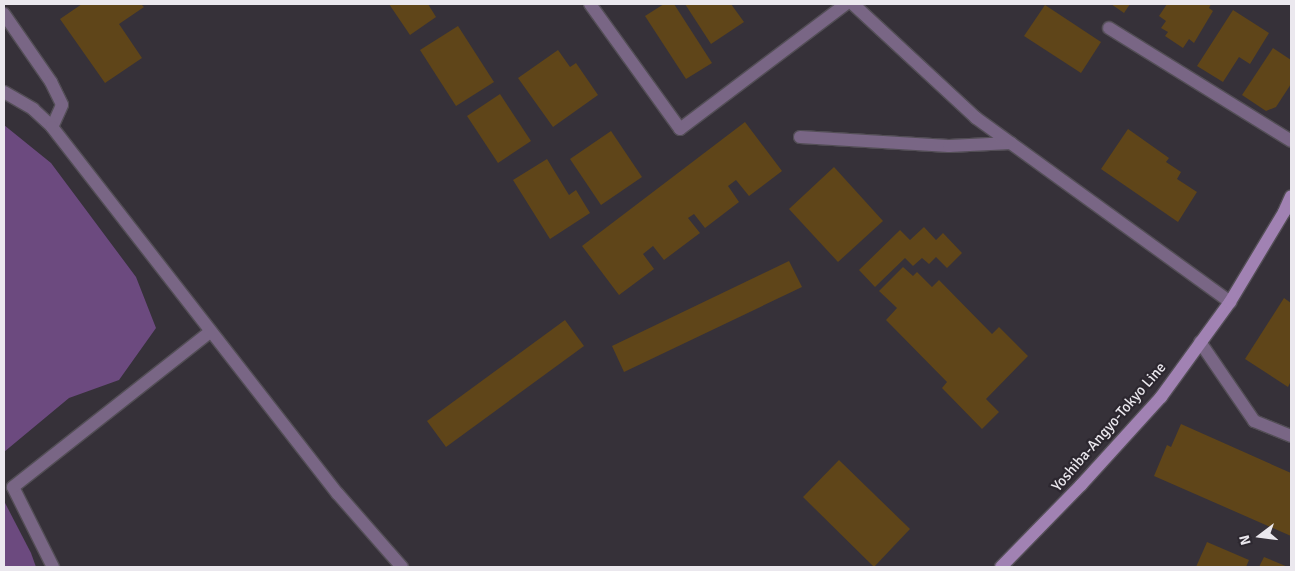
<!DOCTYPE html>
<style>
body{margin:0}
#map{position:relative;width:1295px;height:571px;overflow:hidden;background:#363139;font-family:Signika,sans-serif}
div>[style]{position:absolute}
.green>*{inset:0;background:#6c4a7f}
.building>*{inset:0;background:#5f4519}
.roads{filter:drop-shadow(1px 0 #534e56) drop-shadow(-1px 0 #534e56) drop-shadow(0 1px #534e56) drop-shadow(0 -1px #534e56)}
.service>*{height:12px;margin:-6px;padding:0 6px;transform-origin:6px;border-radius:6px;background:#796685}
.minor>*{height:12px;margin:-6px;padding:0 6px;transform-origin:6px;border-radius:6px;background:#796685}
.tertiary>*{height:12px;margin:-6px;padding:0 6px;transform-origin:6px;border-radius:6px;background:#796685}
.secondary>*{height:12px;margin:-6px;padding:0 6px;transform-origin:6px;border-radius:6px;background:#a182b3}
span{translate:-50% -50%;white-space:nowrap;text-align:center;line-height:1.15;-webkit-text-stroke:4.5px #2c272f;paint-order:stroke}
.street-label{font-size:15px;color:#ebe8ee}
.frame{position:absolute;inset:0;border:5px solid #ebe8ee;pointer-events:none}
.north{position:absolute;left:1235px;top:511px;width:50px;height:50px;-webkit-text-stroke:4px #2c272f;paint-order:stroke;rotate:255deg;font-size:14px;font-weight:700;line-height:20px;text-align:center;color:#ebe8ee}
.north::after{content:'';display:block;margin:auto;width:18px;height:22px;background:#ebe8ee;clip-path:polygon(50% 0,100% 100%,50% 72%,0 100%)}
</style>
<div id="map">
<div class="green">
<i style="clip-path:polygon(4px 125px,51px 163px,136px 277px,156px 328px,119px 380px,69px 398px,4px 452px)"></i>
<i style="clip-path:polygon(4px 501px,31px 553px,36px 567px,4px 567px)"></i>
</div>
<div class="building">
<i style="clip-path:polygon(82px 4px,141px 4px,144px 7px,119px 24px,142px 58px,105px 83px,60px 19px)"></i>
<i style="clip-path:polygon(389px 4px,428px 4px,436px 17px,410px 35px)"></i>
<i style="clip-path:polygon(664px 4px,674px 4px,712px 63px,686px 79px,645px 16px)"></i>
<i style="clip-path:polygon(685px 4px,731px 4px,744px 22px,711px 44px)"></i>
<i style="clip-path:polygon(1111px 4px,1130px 4px,1124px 13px)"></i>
<i style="clip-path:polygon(1167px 4px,1211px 4px,1209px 8px,1213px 11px,1194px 43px,1189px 39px,1183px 48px,1165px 36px,1168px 32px,1161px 28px,1166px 21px,1159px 16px)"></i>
<i style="clip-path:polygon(1045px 5px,1101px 42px,1081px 73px,1024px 36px)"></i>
<i style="clip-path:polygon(1233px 10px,1269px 33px,1250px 64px,1239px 57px,1223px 82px,1197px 66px)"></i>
<i style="clip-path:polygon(458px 26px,494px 82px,456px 106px,420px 50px)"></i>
<i style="clip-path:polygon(1273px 48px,1291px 60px,1291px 84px,1276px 107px,1266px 111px,1242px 95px)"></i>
<i style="clip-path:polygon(558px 50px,570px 67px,576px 63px,598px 95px,553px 127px,518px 78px)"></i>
<i style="clip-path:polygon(500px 94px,531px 141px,498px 163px,467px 116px)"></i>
<i style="clip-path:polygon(745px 122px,782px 171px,749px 196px,736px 180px,728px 186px,739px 202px,705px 228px,694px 214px,688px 218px,700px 233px,664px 260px,653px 246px,643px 254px,654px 269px,619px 295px,582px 246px)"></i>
<i style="clip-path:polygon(1128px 129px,1169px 158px,1166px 162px,1181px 172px,1177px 179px,1197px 192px,1178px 222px,1101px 169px)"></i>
<i style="clip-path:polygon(611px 131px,642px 177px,601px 205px,570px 159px)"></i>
<i style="clip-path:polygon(547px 159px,569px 195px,576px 190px,590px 213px,550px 239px,513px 180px)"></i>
<i style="clip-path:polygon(834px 167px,883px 221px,838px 262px,789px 209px)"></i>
<i style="clip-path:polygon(924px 227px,936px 240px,943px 233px,962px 253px,947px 268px,936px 257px,929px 264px,922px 258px,913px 266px,905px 258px,875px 287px,859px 270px,900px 230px,910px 240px)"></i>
<i style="clip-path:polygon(789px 261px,802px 287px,624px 372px,612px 346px)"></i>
<i style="clip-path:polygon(903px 267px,913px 276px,917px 272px,932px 287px,939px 280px,992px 334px,999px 327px,1028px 356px,986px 399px,999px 412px,982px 429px,942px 388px,947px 382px,886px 320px,897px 308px,879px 291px)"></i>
<i style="clip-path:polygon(1284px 298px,1291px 303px,1291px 381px,1288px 387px,1245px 359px)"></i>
<i style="clip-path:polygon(565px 320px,584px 346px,446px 447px,427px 421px)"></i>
<i style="clip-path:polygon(1181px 424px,1291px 473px,1291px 536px,1154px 476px,1167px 445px,1171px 447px)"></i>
<i style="clip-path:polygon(839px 460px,910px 529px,874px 567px,803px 497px)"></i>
<i style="clip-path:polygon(1207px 542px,1249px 560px,1246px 567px,1196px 567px)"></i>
<i style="clip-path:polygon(1264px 557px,1288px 567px,1259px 567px)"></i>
</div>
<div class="roads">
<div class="service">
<i style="left:4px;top:14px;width:83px;rotate:55.3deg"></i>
<i style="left:51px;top:82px;width:25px;rotate:64deg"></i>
<i style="left:62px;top:105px;width:24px;rotate:114deg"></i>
<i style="left:1109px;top:28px;width:214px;rotate:31.8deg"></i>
<i style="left:800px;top:137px;width:149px;rotate:3.5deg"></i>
<i style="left:949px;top:146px;width:62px;rotate:-2.8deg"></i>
</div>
<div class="minor">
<i style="left:590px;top:4px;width:154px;rotate:54.2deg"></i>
<i style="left:680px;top:129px;width:208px;rotate:-37deg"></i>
<i style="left:853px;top:4px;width:168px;rotate:42.8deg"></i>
<i style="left:976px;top:118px;width:314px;rotate:35.9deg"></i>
<i style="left:1200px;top:342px;width:96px;rotate:55.6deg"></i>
<i style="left:1254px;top:421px;width:40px;rotate:22deg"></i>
<i style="left:53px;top:567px;width:89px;rotate:-116.6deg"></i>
<i style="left:13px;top:487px;width:251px;rotate:-38.2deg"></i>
</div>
<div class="tertiary">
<i style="left:4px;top:92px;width:34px;rotate:30deg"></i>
<i style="left:33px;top:109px;width:26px;rotate:43deg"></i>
<i style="left:52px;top:127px;width:465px;rotate:52.1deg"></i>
<i style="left:338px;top:494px;width:97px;rotate:48.8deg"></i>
</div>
<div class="secondary">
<i style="left:1001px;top:567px;width:115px;rotate:-45.7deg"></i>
<i style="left:1081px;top:485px;width:119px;rotate:-47.7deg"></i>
<i style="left:1161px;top:397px;width:117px;rotate:-54deg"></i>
<i style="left:1230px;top:302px;width:105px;rotate:-59deg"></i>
<i style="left:1284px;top:212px;width:17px;rotate:-66deg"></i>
</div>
</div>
<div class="street-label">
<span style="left:1109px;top:427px;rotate:-49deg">Yoshiba-Angyo-Tokyo Line</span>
</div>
<div class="frame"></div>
<div class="north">N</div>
</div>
